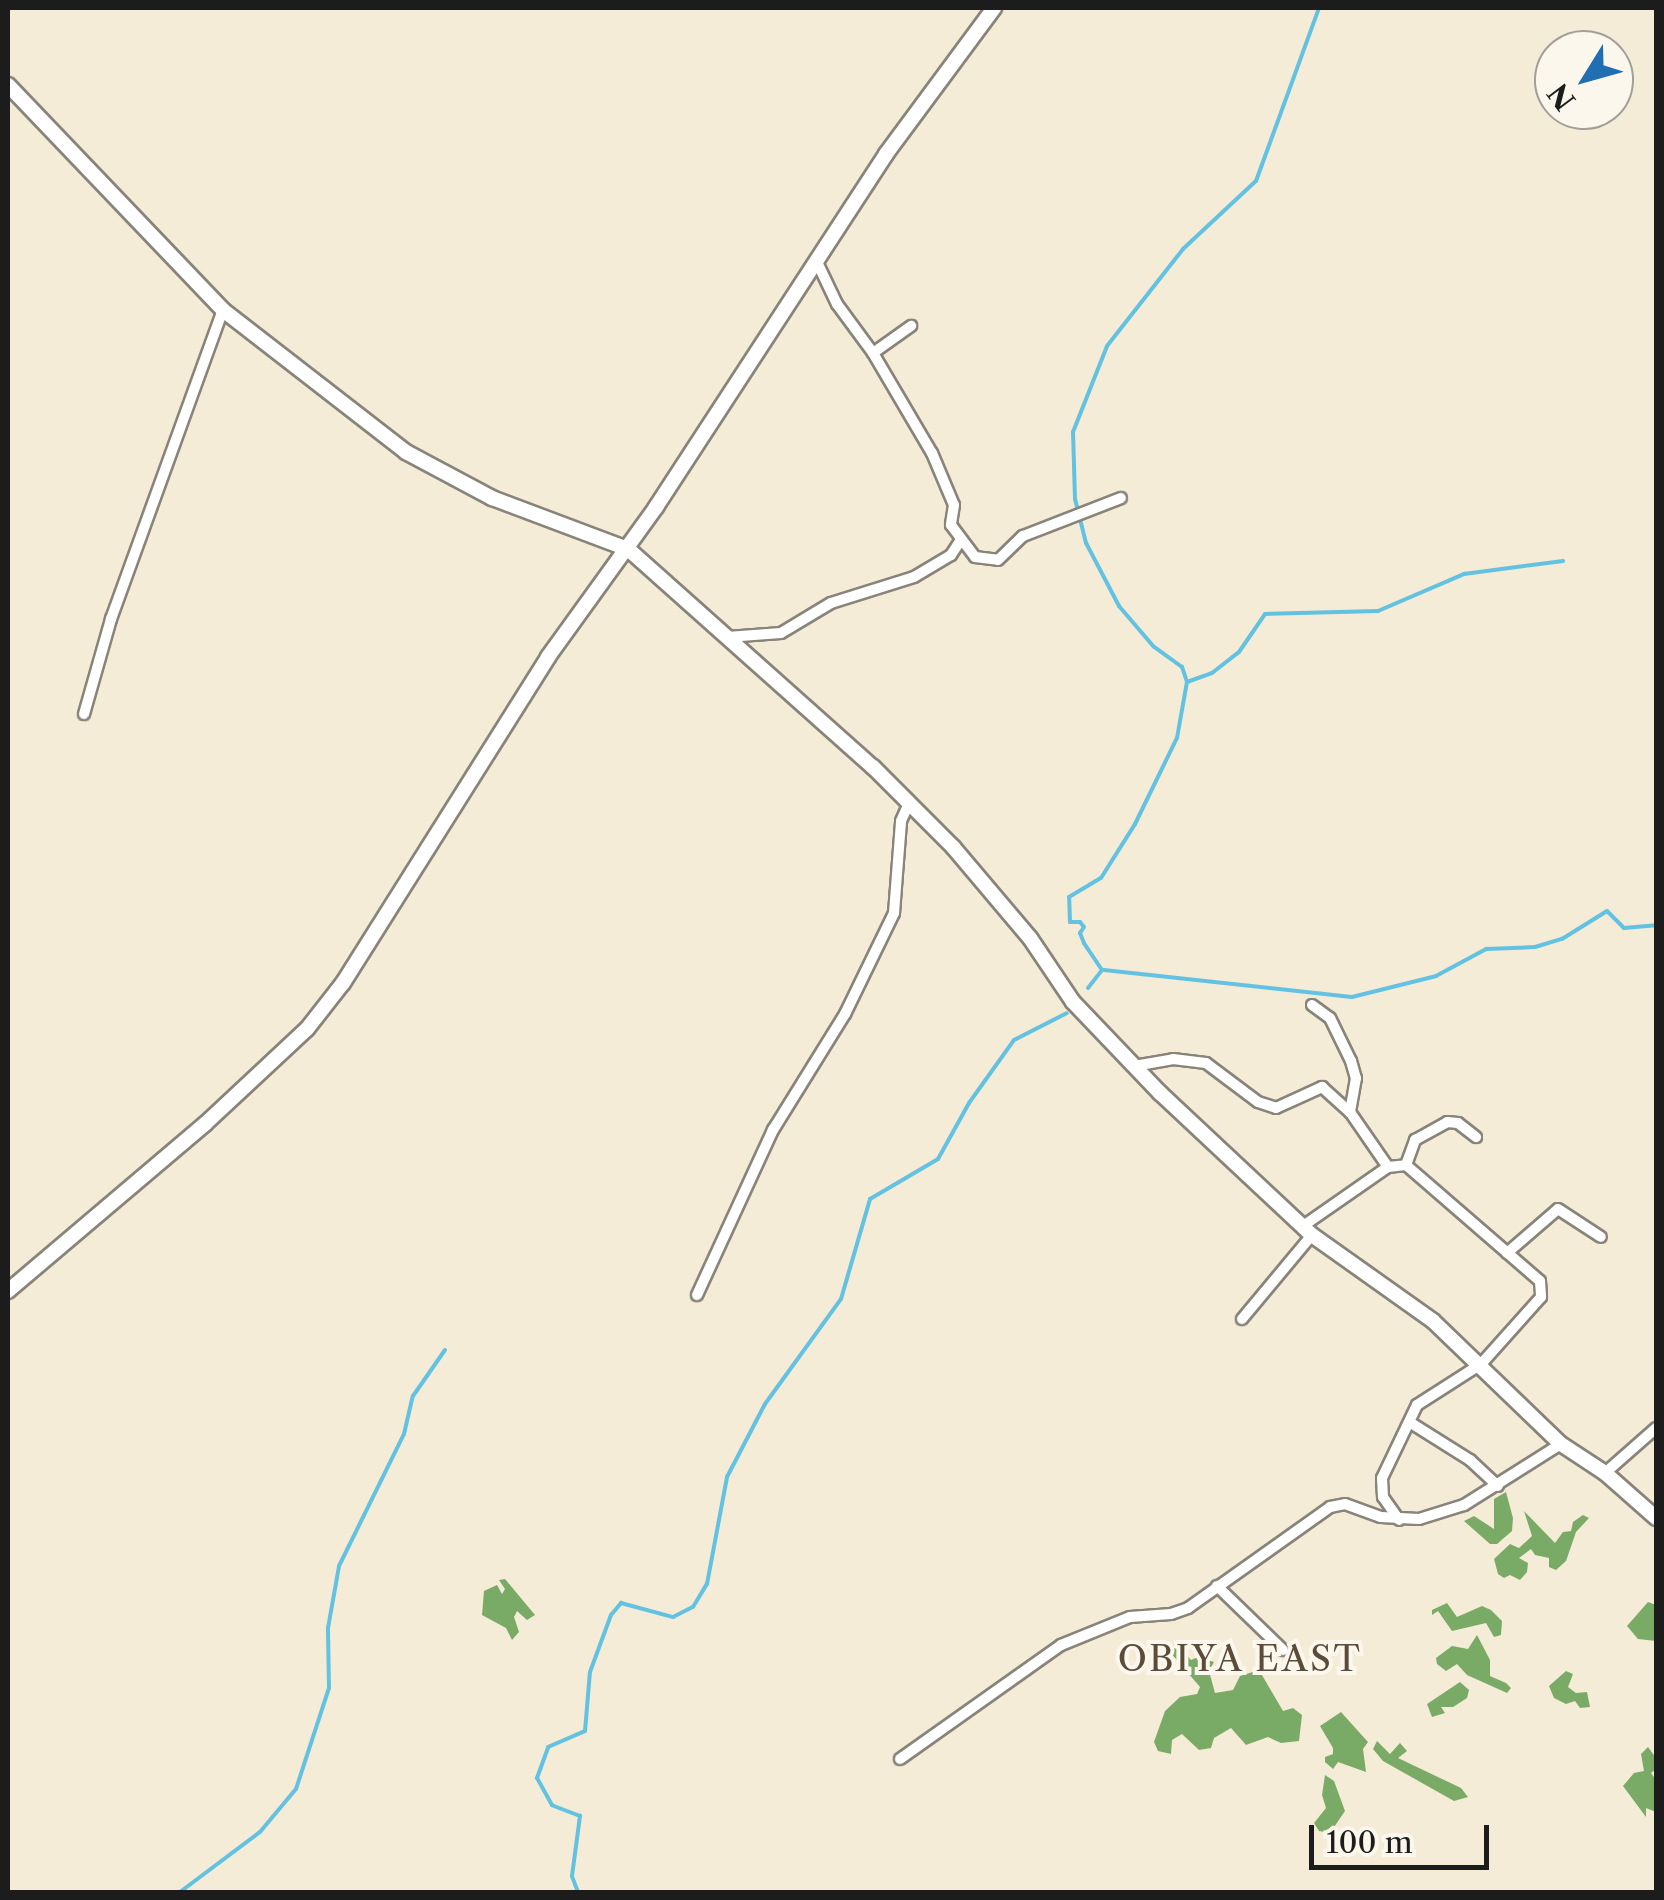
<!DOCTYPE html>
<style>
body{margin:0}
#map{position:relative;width:1664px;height:1900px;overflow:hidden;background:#f4ecd7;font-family:"Libre Caslon Text",serif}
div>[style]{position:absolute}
.forest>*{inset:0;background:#7aab66}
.stream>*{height:4px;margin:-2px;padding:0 2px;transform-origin:2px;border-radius:2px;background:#63c2e1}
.roads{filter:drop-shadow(2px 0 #88847a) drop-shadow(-2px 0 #88847a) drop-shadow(0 2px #88847a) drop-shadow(0 -2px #88847a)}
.street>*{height:10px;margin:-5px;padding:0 5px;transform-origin:5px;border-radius:5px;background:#fff}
.secondary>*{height:14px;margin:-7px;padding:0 7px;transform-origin:7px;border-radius:7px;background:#fff}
span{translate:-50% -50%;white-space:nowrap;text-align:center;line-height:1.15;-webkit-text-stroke:8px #fbf7ec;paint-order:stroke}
.quarter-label{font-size:35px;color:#5a4c39;letter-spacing:2.5px}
.frame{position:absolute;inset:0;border:10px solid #1c1c1c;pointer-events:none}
.north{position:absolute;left:1534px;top:30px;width:100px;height:100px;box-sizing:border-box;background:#fbf7ec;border:2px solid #a29f99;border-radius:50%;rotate:233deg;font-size:28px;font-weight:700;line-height:40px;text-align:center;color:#1c1c1c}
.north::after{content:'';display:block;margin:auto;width:35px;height:45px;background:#1f6fb2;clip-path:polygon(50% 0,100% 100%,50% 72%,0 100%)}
.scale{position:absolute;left:1309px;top:1825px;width:180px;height:45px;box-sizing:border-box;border:5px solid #1c1c1c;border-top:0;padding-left:12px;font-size:30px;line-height:35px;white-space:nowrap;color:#1c1c1c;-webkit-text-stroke:8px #fbf7ec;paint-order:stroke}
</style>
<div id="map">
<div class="forest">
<i style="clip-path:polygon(1506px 1492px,1513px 1518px,1512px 1531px,1497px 1544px,1490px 1544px,1464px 1521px,1474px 1516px,1494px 1529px,1494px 1499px)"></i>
<i style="clip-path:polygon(1524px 1511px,1555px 1543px,1563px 1532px,1571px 1531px,1573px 1522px,1583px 1515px,1589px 1518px,1576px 1532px,1566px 1561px,1556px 1570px,1549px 1567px,1549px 1558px,1535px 1555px,1531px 1549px,1519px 1558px,1528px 1563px,1527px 1572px,1520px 1580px,1510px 1575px,1504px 1578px,1498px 1574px,1494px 1559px,1510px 1544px,1519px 1548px,1532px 1536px)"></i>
<i style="clip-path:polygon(505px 1579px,535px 1615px,527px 1620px,517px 1611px,514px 1617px,519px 1632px,512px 1640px,506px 1628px,482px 1615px,484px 1591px,497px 1585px,502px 1594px,505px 1589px,499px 1580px)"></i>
<i style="clip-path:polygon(1648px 1602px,1656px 1605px,1656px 1641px,1638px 1639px,1627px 1626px)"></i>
<i style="clip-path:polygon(1447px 1603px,1457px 1617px,1482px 1606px,1491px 1610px,1502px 1621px,1501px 1635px,1494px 1637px,1486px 1623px,1452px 1631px,1438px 1611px,1432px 1615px,1432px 1610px)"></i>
<i style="clip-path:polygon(1477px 1635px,1490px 1660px,1490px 1676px,1506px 1683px,1511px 1688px,1507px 1693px,1467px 1675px,1457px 1664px,1446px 1671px,1437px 1664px,1436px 1658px,1452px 1646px,1468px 1649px)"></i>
<i style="clip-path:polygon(1174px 1642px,1191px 1660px,1198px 1657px,1214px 1662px,1209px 1671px,1215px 1693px,1233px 1690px,1240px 1676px,1259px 1670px,1283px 1711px,1293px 1708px,1302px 1715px,1299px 1741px,1281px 1743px,1268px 1737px,1246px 1745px,1231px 1728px,1214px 1738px,1211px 1748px,1199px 1750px,1182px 1734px,1172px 1740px,1171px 1754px,1158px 1751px,1154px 1742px,1165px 1711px,1180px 1697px,1197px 1694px,1200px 1687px,1170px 1652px)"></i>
<i style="clip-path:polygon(1566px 1671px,1573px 1674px,1568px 1687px,1576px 1693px,1587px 1692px,1590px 1707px,1580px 1708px,1575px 1701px,1566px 1704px,1554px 1698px,1549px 1686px)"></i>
<i style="clip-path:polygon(1460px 1682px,1469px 1690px,1467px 1698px,1453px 1707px,1441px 1707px,1445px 1713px,1432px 1717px,1427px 1704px)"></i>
<i style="clip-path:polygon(1341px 1712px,1368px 1742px,1363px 1749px,1366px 1772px,1338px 1762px,1333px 1769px,1325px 1762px,1325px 1757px,1333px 1754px,1333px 1748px,1320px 1726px)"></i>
<i style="clip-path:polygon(1377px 1741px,1390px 1754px,1400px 1743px,1407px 1751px,1398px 1758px,1461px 1788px,1468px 1797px,1454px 1801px,1383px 1761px,1373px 1749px)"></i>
<i style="clip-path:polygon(1648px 1747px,1656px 1758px,1656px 1769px,1651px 1773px,1656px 1780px,1656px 1812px,1646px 1808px,1646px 1817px,1623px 1786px,1634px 1773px,1644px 1771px,1641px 1754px)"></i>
<i style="clip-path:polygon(1325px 1775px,1334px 1781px,1345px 1811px,1330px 1833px,1319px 1831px,1314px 1823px,1326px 1808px,1322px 1795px)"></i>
</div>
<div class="stream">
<i style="left:1187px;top:682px;width:27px;rotate:-20deg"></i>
<i style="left:1212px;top:673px;width:34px;rotate:-38deg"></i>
<i style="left:1239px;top:652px;width:46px;rotate:-55.6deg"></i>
<i style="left:1265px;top:614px;width:113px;rotate:-1.5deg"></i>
<i style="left:1378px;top:611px;width:94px;rotate:-23.3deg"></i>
<i style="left:1464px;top:574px;width:100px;rotate:-7.5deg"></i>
<i style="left:1104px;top:970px;width:249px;rotate:6.2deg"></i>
<i style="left:1352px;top:997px;width:87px;rotate:-14deg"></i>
<i style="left:1436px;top:976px;width:57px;rotate:-28.4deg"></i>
<i style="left:1486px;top:949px;width:49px;rotate:-2.3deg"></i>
<i style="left:1535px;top:947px;width:28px;rotate:-17deg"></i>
<i style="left:1562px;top:939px;width:53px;rotate:-31.9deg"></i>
<i style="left:1607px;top:911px;width:24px;rotate:45deg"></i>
<i style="left:1624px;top:928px;width:32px;rotate:-5deg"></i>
<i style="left:1088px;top:988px;width:23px;rotate:-52deg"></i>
<i style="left:1102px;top:970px;width:32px;rotate:-124deg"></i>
<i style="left:1084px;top:943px;width:11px;rotate:-112deg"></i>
<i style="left:1080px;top:933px;width:7px;rotate:-56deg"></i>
<i style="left:1084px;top:927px;width:6px;rotate:-129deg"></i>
<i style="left:1080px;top:922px;width:10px;rotate:180deg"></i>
<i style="left:1070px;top:922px;width:25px;rotate:-92deg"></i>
<i style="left:1069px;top:897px;width:37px;rotate:-31deg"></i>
<i style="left:1101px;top:878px;width:64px;rotate:-57.8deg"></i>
<i style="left:1135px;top:824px;width:96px;rotate:-64deg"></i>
<i style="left:1177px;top:738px;width:57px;rotate:-79.9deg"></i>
<i style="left:1187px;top:682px;width:16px;rotate:-108deg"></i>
<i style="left:1182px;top:667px;width:34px;rotate:-144deg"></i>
<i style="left:1154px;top:647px;width:54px;rotate:-130.5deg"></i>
<i style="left:1119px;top:606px;width:71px;rotate:-117.6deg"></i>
<i style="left:1086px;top:543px;width:45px;rotate:-104deg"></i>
<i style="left:1075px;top:499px;width:67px;rotate:-91.7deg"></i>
<i style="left:1073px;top:432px;width:92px;rotate:-68.4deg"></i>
<i style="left:1107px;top:346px;width:123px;rotate:-51.9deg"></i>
<i style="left:1183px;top:249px;width:100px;rotate:-43deg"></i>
<i style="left:1256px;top:181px;width:184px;rotate:-70deg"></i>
<i style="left:180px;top:1892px;width:100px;rotate:-36.9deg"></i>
<i style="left:260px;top:1832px;width:56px;rotate:-50.1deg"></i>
<i style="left:296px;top:1789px;width:106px;rotate:-71.9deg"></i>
<i style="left:329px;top:1688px;width:60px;rotate:-91deg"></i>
<i style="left:328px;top:1628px;width:63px;rotate:-79.9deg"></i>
<i style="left:339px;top:1566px;width:147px;rotate:-63.8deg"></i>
<i style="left:404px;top:1434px;width:39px;rotate:-77deg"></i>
<i style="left:413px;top:1396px;width:56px;rotate:-55.2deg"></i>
<i style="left:578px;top:1892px;width:17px;rotate:-111deg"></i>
<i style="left:572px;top:1876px;width:61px;rotate:-82.4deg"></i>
<i style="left:580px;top:1816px;width:30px;rotate:-159deg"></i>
<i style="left:552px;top:1805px;width:31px;rotate:-119deg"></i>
<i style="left:537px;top:1778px;width:33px;rotate:-70deg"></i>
<i style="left:548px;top:1747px;width:40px;rotate:-23.4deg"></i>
<i style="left:585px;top:1731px;width:59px;rotate:-85.2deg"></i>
<i style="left:590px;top:1672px;width:61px;rotate:-69.8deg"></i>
<i style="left:611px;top:1615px;width:16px;rotate:-50deg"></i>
<i style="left:621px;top:1603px;width:54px;rotate:15.1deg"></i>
<i style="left:673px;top:1617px;width:22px;rotate:-27deg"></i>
<i style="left:693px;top:1607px;width:27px;rotate:-59deg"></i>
<i style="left:707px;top:1584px;width:109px;rotate:-79.4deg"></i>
<i style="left:727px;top:1477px;width:82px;rotate:-62.5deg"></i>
<i style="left:765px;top:1404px;width:130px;rotate:-54.1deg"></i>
<i style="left:841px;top:1299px;width:104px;rotate:-73.8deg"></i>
<i style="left:870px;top:1199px;width:79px;rotate:-30.5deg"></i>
<i style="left:938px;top:1159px;width:64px;rotate:-61deg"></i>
<i style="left:969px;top:1103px;width:77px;rotate:-54.5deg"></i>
<i style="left:1014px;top:1040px;width:59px;rotate:-27deg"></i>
</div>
<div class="roads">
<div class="street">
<i style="left:816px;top:260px;width:49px;rotate:64.5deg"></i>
<i style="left:837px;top:304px;width:61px;rotate:53.7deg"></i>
<i style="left:873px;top:353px;width:116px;rotate:59.5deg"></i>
<i style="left:932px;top:453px;width:56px;rotate:67.1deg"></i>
<i style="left:954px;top:505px;width:20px;rotate:99deg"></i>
<i style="left:951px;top:525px;width:40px;rotate:53deg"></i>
<i style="left:975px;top:557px;width:23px;rotate:7deg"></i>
<i style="left:998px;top:560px;width:35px;rotate:-44deg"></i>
<i style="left:1023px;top:536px;width:105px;rotate:-21.2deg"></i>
<i style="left:873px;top:353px;width:47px;rotate:-35.4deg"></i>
<i style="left:727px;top:637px;width:54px;rotate:-4.2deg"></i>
<i style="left:781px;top:633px;width:58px;rotate:-31deg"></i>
<i style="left:831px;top:603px;width:87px;rotate:-17.4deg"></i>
<i style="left:914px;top:577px;width:43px;rotate:-30.7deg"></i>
<i style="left:951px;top:555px;width:17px;rotate:-57deg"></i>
<i style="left:84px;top:714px;width:99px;rotate:-74.1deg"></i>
<i style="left:111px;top:619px;width:329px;rotate:-70.1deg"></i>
<i style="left:1312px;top:1005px;width:22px;rotate:36deg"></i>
<i style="left:1330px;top:1018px;width:48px;rotate:64deg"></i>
<i style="left:1351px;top:1061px;width:18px;rotate:74deg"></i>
<i style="left:1356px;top:1078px;width:35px;rotate:100deg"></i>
<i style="left:1134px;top:1066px;width:40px;rotate:-10deg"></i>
<i style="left:1173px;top:1059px;width:33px;rotate:7deg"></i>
<i style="left:1206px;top:1063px;width:65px;rotate:36.9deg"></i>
<i style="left:1258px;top:1102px;width:19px;rotate:18deg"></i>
<i style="left:1276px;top:1108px;width:51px;rotate:-24.5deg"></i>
<i style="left:1322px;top:1087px;width:38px;rotate:42deg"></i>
<i style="left:1350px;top:1112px;width:67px;rotate:55.4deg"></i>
<i style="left:1406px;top:1165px;width:27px;rotate:-70deg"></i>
<i style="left:1415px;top:1140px;width:37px;rotate:-29deg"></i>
<i style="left:1447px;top:1122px;width:11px;rotate:5deg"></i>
<i style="left:1458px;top:1123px;width:23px;rotate:38deg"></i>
<i style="left:1303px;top:1226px;width:103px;rotate:-34.8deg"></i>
<i style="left:1388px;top:1167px;width:18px;rotate:-6deg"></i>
<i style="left:1406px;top:1165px;width:177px;rotate:40.9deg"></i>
<i style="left:1540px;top:1281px;width:16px;rotate:86deg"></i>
<i style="left:1541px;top:1297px;width:90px;rotate:131.8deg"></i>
<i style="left:1481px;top:1364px;width:76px;rotate:147.4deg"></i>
<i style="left:1417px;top:1405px;width:81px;rotate:115.6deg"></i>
<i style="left:1382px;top:1478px;width:19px;rotate:87deg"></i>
<i style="left:1383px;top:1497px;width:28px;rotate:55deg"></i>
<i style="left:1507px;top:1253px;width:67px;rotate:-40.8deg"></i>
<i style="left:1558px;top:1209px;width:51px;rotate:33.1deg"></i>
<i style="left:697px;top:1295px;width:182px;rotate:-65.3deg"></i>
<i style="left:773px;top:1130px;width:137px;rotate:-58.2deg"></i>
<i style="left:845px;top:1014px;width:112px;rotate:-64.1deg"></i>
<i style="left:894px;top:913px;width:92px;rotate:-85.6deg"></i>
<i style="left:901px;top:821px;width:20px;rotate:-66deg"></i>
<i style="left:1242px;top:1319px;width:109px;rotate:-50.2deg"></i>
<i style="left:1411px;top:1423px;width:70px;rotate:32.1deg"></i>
<i style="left:1470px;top:1460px;width:38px;rotate:43deg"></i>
<i style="left:1605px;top:1473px;width:68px;rotate:-41.4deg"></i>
<i style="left:1217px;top:1586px;width:92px;rotate:44.1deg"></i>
<i style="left:900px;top:1759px;width:197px;rotate:-35.3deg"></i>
<i style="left:1061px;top:1645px;width:74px;rotate:-22.1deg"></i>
<i style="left:1130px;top:1617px;width:41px;rotate:-4.2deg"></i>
<i style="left:1171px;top:1614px;width:18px;rotate:-19deg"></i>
<i style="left:1188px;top:1608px;width:174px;rotate:-35.4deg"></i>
<i style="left:1330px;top:1507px;width:15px;rotate:-11deg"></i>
<i style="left:1345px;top:1504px;width:38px;rotate:20deg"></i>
<i style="left:1381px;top:1517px;width:38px;rotate:3deg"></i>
<i style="left:1419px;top:1519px;width:47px;rotate:-17.3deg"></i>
<i style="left:1464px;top:1505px;width:115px;rotate:-32.2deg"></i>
</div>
<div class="secondary">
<i style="left:8px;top:85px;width:311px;rotate:46.3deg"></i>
<i style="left:223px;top:310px;width:232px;rotate:37.8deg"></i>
<i style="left:406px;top:452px;width:98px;rotate:28.1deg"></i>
<i style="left:492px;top:498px;width:145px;rotate:20.6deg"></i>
<i style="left:628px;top:549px;width:328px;rotate:41.7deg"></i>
<i style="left:873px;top:767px;width:113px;rotate:45deg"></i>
<i style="left:953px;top:847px;width:119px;rotate:49.8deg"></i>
<i style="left:1030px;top:938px;width:77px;rotate:56.1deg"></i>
<i style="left:1073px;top:1002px;width:126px;rotate:46.3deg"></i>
<i style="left:1160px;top:1093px;width:208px;rotate:43.1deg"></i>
<i style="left:1312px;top:1235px;width:148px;rotate:35.4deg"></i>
<i style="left:1433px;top:1321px;width:178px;rotate:43.9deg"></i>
<i style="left:1561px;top:1444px;width:53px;rotate:33.4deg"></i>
<i style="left:1605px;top:1473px;width:68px;rotate:41.4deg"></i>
<i style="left:8px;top:1291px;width:258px;rotate:-40.3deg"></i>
<i style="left:205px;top:1124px;width:139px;rotate:-43deg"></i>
<i style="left:307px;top:1029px;width:58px;rotate:-52deg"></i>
<i style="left:343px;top:983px;width:385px;rotate:-57.8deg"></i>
<i style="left:548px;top:657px;width:185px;rotate:-54.2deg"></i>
<i style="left:656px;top:507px;width:421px;rotate:-56.9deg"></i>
<i style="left:886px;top:154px;width:182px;rotate:-53.5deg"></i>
</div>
</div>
<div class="quarter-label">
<span style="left:1240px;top:1659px">OBIYA EAST</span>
</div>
<div class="frame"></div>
<div class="north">N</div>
<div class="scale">100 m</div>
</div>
